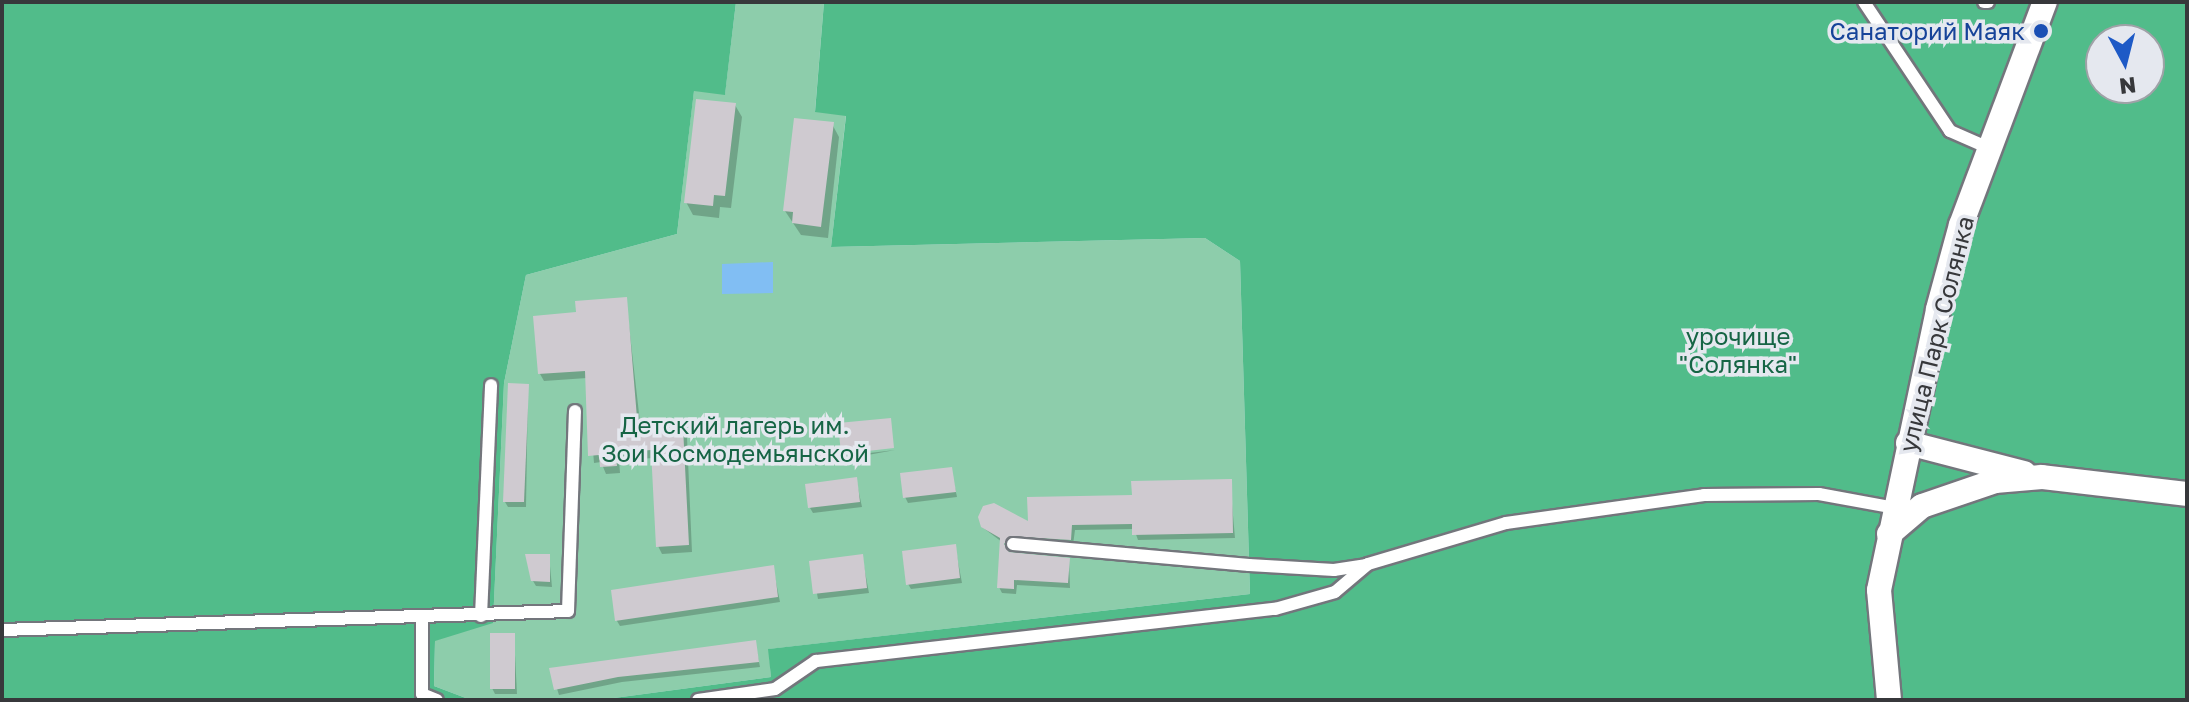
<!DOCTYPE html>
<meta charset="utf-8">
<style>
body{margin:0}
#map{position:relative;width:2189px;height:702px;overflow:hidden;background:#e5e8ef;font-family:"Golos Text",sans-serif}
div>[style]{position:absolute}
.green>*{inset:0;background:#8dcdab}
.forest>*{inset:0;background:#51bc8a}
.water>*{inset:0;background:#81bef3}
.shadow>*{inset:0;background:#0003}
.building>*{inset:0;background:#cfcad0}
.roads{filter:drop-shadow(2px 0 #73767c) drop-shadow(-2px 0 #73767c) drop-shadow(0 2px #73767c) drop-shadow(0 -2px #73767c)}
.lane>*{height:12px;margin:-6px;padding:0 6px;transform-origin:6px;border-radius:6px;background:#fff}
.street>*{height:24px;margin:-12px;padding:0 12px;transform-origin:12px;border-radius:12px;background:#fff}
.dots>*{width:22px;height:22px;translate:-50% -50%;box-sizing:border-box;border:4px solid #e5e8ef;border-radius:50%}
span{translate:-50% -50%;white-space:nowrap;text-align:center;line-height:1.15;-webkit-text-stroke:7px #e5e8ef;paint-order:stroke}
.transit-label{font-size:24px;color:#164399}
.right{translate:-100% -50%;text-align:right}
.street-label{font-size:24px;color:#37383b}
.park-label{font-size:24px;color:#166545}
.frame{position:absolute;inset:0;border:4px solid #37383b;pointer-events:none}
.north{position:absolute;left:2085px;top:24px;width:80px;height:80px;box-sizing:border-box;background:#e5e8ef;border:2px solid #9fa2a7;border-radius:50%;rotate:173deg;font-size:22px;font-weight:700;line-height:32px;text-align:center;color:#37383b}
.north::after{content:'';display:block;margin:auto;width:28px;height:36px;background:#1e5ac6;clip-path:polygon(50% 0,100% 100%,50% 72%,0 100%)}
</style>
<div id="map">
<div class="green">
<i style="clip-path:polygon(736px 2px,824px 2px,815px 111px,846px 115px,831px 247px,1205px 238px,1240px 261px,1250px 594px,769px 649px,771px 677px,599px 700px,471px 700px,434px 686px,435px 640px,493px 622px,504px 383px,526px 275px,677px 234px,694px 90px,725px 94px)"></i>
</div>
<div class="forest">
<i style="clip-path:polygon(2px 2px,736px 2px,725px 95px,694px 91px,677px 234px,526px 275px,504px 383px,493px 623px,435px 641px,434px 686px,471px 700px,2px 700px)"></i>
<i style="clip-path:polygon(evenodd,824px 2px,2187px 2px,2187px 700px,599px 700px,771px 677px,768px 649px,1250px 594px,1240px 261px,1205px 238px,831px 247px,846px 116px,815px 112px,824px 2px,2101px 40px,2149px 40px,2149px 88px,2101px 88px,2101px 40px)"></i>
</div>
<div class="water">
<i style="clip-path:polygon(773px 262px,773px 293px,722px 294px,722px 264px)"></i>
</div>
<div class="shadow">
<i style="clip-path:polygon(735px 105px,742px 117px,731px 208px,720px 207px,719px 218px,693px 215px,686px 202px)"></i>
<i style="clip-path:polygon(832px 124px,839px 137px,828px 238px,801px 235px,785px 211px)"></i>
<i style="clip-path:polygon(626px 299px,641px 431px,682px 429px,687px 437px,692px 552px,662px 554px,658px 546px,654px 458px,619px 460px,620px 473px,606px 474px,601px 462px,594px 463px,587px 378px,544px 381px,540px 374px,578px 314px)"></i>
<i style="clip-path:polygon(528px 386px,526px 507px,508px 507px,505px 502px)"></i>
<i style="clip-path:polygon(895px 450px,846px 459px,844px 456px)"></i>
<i style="clip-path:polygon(951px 469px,957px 497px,908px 503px,905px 497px)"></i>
<i style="clip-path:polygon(856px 479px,862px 507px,813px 513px,810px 508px)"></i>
<i style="clip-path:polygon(1230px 481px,1235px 538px,1138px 540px,1134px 529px,1075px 530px,1073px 545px,1012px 541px,1010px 555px,1069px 560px,1070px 588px,1017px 585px,1016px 594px,1002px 593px,999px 587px,1002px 542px,982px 527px,1030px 525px,1134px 497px)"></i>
<i style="clip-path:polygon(955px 546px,962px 583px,911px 589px,908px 584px)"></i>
<i style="clip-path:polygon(549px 556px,552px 587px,536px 586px,533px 581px)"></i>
<i style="clip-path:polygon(862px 556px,869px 593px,818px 599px,811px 562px)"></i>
<i style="clip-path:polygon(773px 567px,780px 602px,620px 626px,617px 621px,613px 592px)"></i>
<i style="clip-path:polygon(514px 635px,517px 694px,495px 694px,492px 688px)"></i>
<i style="clip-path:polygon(755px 642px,760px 667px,622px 682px,559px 695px,551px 670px)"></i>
</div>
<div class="building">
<i style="clip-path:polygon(696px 99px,736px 103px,725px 196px,714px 195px,713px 206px,684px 203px)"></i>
<i style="clip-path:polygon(794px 118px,834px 122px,821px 227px,792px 223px,793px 212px,783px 211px)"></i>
<i style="clip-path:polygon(627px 297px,638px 430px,683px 427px,689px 545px,656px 547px,651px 450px,616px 453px,617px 466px,600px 467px,599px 455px,588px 456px,585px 371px,538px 374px,533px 316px,576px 312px,575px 301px)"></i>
<i style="clip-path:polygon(508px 383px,529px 384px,524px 502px,503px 502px)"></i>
<i style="clip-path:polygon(891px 418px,894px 448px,841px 454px,838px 423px)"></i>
<i style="clip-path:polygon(952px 467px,956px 492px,903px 498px,900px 473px)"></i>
<i style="clip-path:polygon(857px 477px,860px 502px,808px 508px,805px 484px)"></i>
<i style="clip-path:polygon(1232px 479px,1233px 533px,1132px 535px,1132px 524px,1072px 525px,1071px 540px,1010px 536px,1004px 544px,1009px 552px,1070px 558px,1068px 583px,1014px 580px,1014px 589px,997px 588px,1000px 538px,981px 527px,978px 517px,983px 506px,994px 503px,1028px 521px,1027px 497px,1132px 495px,1131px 481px)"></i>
<i style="clip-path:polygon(956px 544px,960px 578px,906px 585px,902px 551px)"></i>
<i style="clip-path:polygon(525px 554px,550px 554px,550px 582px,531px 581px)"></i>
<i style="clip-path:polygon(863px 554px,867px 588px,813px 594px,809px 561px)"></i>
<i style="clip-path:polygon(774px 565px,778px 597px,615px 621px,611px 590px)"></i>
<i style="clip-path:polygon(490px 633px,515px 633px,515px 689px,490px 689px)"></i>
<i style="clip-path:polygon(756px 640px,759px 662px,618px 677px,554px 690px,549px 668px)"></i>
</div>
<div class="roads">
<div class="lane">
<i style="left:1864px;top:2px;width:155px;rotate:56.3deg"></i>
<i style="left:1950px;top:131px;width:43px;rotate:23.6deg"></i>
<i style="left:1984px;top:2px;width:4px"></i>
<i style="left:1013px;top:544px;width:237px;rotate:5.1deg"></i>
<i style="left:1249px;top:565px;width:85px;rotate:3.4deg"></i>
<i style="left:1334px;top:570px;width:30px;rotate:-9deg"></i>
<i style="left:481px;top:616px;width:231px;rotate:-87.5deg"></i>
<i style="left:422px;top:619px;width:75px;rotate:90deg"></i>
<i style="left:422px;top:694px;width:16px;rotate:22deg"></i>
<i style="left:2px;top:630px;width:566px;rotate:-1.92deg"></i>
<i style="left:568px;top:611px;width:200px;rotate:-88deg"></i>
<i style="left:698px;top:700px;width:78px;rotate:-8.1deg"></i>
<i style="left:775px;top:689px;width:50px;rotate:-34.3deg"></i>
<i style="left:816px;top:661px;width:462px;rotate:-6.5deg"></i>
<i style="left:1275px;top:609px;width:62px;rotate:-15.8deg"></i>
<i style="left:1335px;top:592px;width:43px;rotate:-40.3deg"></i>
<i style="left:1368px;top:564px;width:144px;rotate:-16.5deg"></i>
<i style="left:1506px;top:523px;width:200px;rotate:-8deg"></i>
<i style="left:1704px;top:495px;width:115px;rotate:-0.5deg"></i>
<i style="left:1819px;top:494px;width:77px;rotate:10.4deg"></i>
</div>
<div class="street">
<i style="left:1908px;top:443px;width:120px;rotate:14.5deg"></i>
<i style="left:1889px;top:534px;width:43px;rotate:-40.3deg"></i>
<i style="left:1922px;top:506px;width:77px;rotate:-18.9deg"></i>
<i style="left:1995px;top:481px;width:47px;rotate:-4.9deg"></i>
<i style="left:2042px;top:477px;width:146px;rotate:6.7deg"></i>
<i style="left:1889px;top:700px;width:110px;rotate:-95.2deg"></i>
<i style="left:1879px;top:590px;width:287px;rotate:-78.1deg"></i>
<i style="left:1938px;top:309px;width:87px;rotate:-74.7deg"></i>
<i style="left:1961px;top:225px;width:238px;rotate:-69.4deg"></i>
</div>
</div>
<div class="dots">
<i style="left:2041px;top:31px;background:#1a4fb4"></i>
</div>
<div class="transit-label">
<span class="right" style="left:2025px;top:31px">Санаторий Маяк</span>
</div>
<div class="street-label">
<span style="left:1936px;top:334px;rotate:-76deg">улица Парк Солянка</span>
</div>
<div class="park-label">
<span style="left:1738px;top:350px">урочище<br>"Солянка"</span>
<span style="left:735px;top:439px">Детский лагерь им.<br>Зои Космодемьянской</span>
</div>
<div class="frame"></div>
<div class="north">N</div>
</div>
